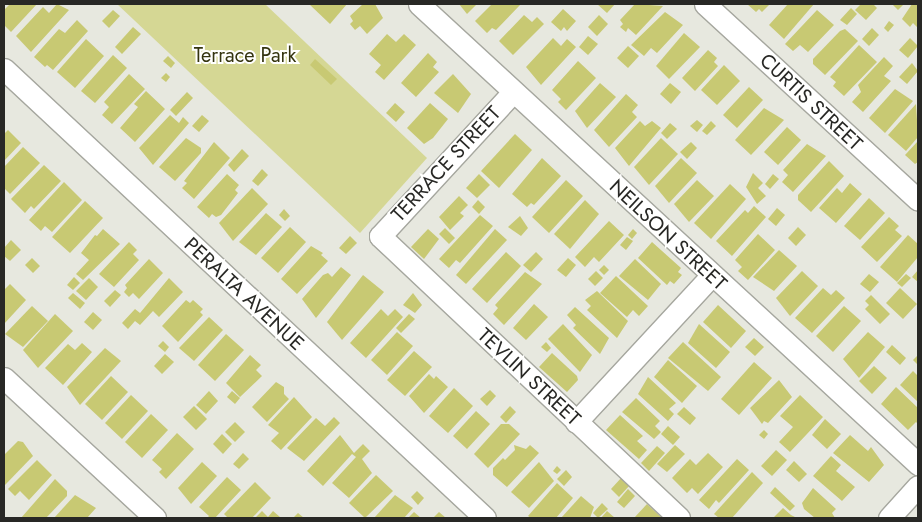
<!DOCTYPE html>
<style>
body{margin:0}
#map{position:relative;width:922px;height:522px;overflow:hidden;background:#e7e8df;font-family:Jost,sans-serif}
div>[style]{position:absolute}
.green>*{inset:0;background:#d5d794}
.building>*{inset:0;background:#c8c973}
.roads{filter:drop-shadow(1px 0 #a6a79f) drop-shadow(-1px 0 #a6a79f) drop-shadow(0 1px #a6a79f) drop-shadow(0 -1px #a6a79f)}
.minor>*{height:21px;margin:-10.5px;padding:0 10.5px;transform-origin:10.5px;border-radius:10.5px;background:#fff}
span{translate:-50% -50%;white-space:nowrap;text-align:center;line-height:1.15;-webkit-text-stroke:4px #fffffe;paint-order:stroke}
.park-label{font-size:20px;color:#34340f}
.street-label{font-size:20px;color:#282825}
.frame{position:absolute;inset:0;border:5px solid #282825;pointer-events:none}
</style>
<div id="map">
<div class="green">
<i style="clip-path:polygon(117px 4px,265px 4px,427px 158px,360px 233px)"></i>
</div>
<div class="building">
<i style="clip-path:polygon(10px 4px,37px 4px,11px 32px,4px 25px,4px 10px)"></i>
<i style="clip-path:polygon(57px 4px,69px 10px,31px 52px,16px 36px,43px 7px,49px 13px)"></i>
<i style="clip-path:polygon(309px 4px,347px 4px,330px 24px)"></i>
<i style="clip-path:polygon(363px 4px,375px 4px,383px 18px,367px 34px,360px 26px,355px 30px,350px 24px,353px 21px,350px 16px)"></i>
<i style="clip-path:polygon(459px 4px,477px 4px,467px 14px)"></i>
<i style="clip-path:polygon(492px 4px,521px 4px,496px 30px,492px 28px,487px 33px,475px 21px)"></i>
<i style="clip-path:polygon(597px 4px,615px 4px,607px 13px)"></i>
<i style="clip-path:polygon(635px 4px,663px 6px,636px 35px,628px 28px,626px 32px,620px 27px,623px 24px,620px 20px)"></i>
<i style="clip-path:polygon(747px 4px,770px 4px,762px 12px,759px 9px,756px 12px)"></i>
<i style="clip-path:polygon(788px 4px,814px 4px,784px 39px,769px 25px)"></i>
<i style="clip-path:polygon(861px 4px,873px 4px,877px 8px,866px 20px,855px 10px)"></i>
<i style="clip-path:polygon(892px 4px,904px 4px,898px 10px)"></i>
<i style="clip-path:polygon(912px 4px,918px 4px,918px 28px,913px 23px,910px 27px,902px 19px)"></i>
<i style="clip-path:polygon(851px 8px,857px 14px,847px 25px,840px 20px)"></i>
<i style="clip-path:polygon(563px 9px,576px 21px,567px 31px,564px 27px,561px 31px,551px 22px)"></i>
<i style="clip-path:polygon(113px 10px,120px 16px,109px 28px,102px 21px)"></i>
<i style="clip-path:polygon(817px 10px,834px 25px,808px 52px,800px 45px,793px 51px,785px 44px)"></i>
<i style="clip-path:polygon(665px 12px,683px 25px,657px 53px,651px 48px,644px 56px,631px 45px)"></i>
<i style="clip-path:polygon(524px 15px,532px 22px,537px 17px,544px 24px,513px 55px,499px 41px)"></i>
<i style="clip-path:polygon(599px 15px,608px 24px,597px 36px,588px 27px)"></i>
<i style="clip-path:polygon(77px 20px,88px 31px,53px 70px,47px 65px,45px 67px,34px 57px,59px 29px,65px 33px)"></i>
<i style="clip-path:polygon(889px 21px,894px 25px,888px 32px,884px 28px)"></i>
<i style="clip-path:polygon(133px 27px,141px 34px,122px 54px,115px 47px)"></i>
<i style="clip-path:polygon(872px 28px,879px 35px,869px 46px,862px 39px)"></i>
<i style="clip-path:polygon(845px 29px,858px 41px,825px 75px,813px 64px,813px 59px,840px 31px)"></i>
<i style="clip-path:polygon(684px 33px,700px 47px,669px 79px,656px 66px)"></i>
<i style="clip-path:polygon(387px 34px,396px 42px,404px 34px,416px 45px,384px 80px,375px 72px,381px 65px,369px 54px)"></i>
<i style="clip-path:polygon(588px 36px,598px 44px,588px 55px,579px 47px)"></i>
<i style="clip-path:polygon(553px 38px,561px 46px,567px 39px,576px 47px,541px 85px,526px 67px)"></i>
<i style="clip-path:polygon(910px 38px,918px 46px,908px 58px,899px 50px)"></i>
<i style="clip-path:polygon(86px 39px,104px 56px,75px 88px,57px 72px)"></i>
<i style="clip-path:polygon(859px 45px,877px 62px,844px 96px,833px 86px,836px 82px,830px 77px)"></i>
<i style="clip-path:polygon(628px 46px,639px 56px,628px 68px,617px 58px)"></i>
<i style="clip-path:polygon(708px 50px,717px 58px,714px 62px,718px 66px,695px 91px,682px 78px)"></i>
<i style="clip-path:polygon(428px 53px,437px 62px,433px 67px,439px 72px,416px 97px,401px 83px)"></i>
<i style="clip-path:polygon(113px 55px,127px 68px,95px 103px,81px 91px)"></i>
<i style="clip-path:polygon(168px 56px,175px 63px,171px 68px,163px 61px)"></i>
<i style="clip-path:polygon(884px 57px,893px 66px,884px 76px,891px 81px,863px 112px,852px 102px,861px 92px,858px 85px)"></i>
<i style="clip-path:polygon(315px 59px,337px 79px,331px 85px,310px 65px)"></i>
<i style="clip-path:polygon(578px 61px,596px 78px,566px 110px,558px 102px,561px 99px,552px 90px)"></i>
<i style="clip-path:polygon(912px 63px,918px 71px,907px 84px,899px 77px)"></i>
<i style="clip-path:polygon(724px 65px,740px 81px,717px 105px,701px 90px)"></i>
<i style="clip-path:polygon(166px 73px,170px 77px,166px 82px,161px 78px)"></i>
<i style="clip-path:polygon(129px 74px,145px 89px,112px 124px,102px 115px,109px 107px,104px 102px)"></i>
<i style="clip-path:polygon(453px 74px,471px 94px,458px 113px,434px 93px)"></i>
<i style="clip-path:polygon(600px 83px,616px 97px,587px 128px,575px 111px)"></i>
<i style="clip-path:polygon(670px 83px,681px 92px,671px 104px,660px 94px)"></i>
<i style="clip-path:polygon(749px 87px,763px 100px,737px 128px,723px 115px)"></i>
<i style="clip-path:polygon(895px 89px,913px 101px,885px 133px,869px 118px)"></i>
<i style="clip-path:polygon(146px 91px,165px 109px,135px 142px,120px 128px,138px 107px,134px 104px)"></i>
<i style="clip-path:polygon(187px 92px,193px 98px,176px 116px,170px 110px)"></i>
<i style="clip-path:polygon(626px 94px,638px 105px,632px 112px,637px 117px,609px 147px,594px 130px)"></i>
<i style="clip-path:polygon(395px 103px,405px 112px,396px 122px,386px 113px)"></i>
<i style="clip-path:polygon(430px 103px,448px 119px,433px 138px,424px 144px,407px 128px)"></i>
<i style="clip-path:polygon(916px 104px,918px 137px,906px 151px,888px 135px)"></i>
<i style="clip-path:polygon(764px 108px,784px 120px,751px 155px,735px 140px)"></i>
<i style="clip-path:polygon(170px 115px,179px 123px,183px 117px,189px 123px,153px 165px,139px 148px)"></i>
<i style="clip-path:polygon(202px 115px,209px 121px,199px 132px,192px 126px)"></i>
<i style="clip-path:polygon(697px 120px,703px 125px,697px 132px,690px 126px)"></i>
<i style="clip-path:polygon(640px 121px,645px 126px,652px 121px,661px 128px,629px 166px,615px 148px)"></i>
<i style="clip-path:polygon(711px 121px,716px 126px,707px 135px,702px 131px)"></i>
<i style="clip-path:polygon(670px 123px,677px 129px,667px 139px,661px 133px)"></i>
<i style="clip-path:polygon(787px 127px,801px 140px,778px 165px,764px 152px)"></i>
<i style="clip-path:polygon(8px 130px,21px 143px,4px 161px,4px 134px)"></i>
<i style="clip-path:polygon(515px 134px,532px 150px,499px 188px,481px 171px)"></i>
<i style="clip-path:polygon(186px 138px,201px 148px,201px 153px,175px 181px,159px 167px)"></i>
<i style="clip-path:polygon(661px 138px,678px 154px,649px 185px,634px 167px)"></i>
<i style="clip-path:polygon(918px 141px,918px 162px,915px 164px,905px 155px)"></i>
<i style="clip-path:polygon(214px 142px,230px 158px,194px 199px,182px 188px,187px 183px,184px 181px)"></i>
<i style="clip-path:polygon(691px 142px,697px 148px,687px 159px,680px 152px)"></i>
<i style="clip-path:polygon(807px 144px,826px 156px,793px 192px,782px 182px,788px 175px,783px 170px)"></i>
<i style="clip-path:polygon(23px 147px,40px 163px,10px 194px,4px 188px,4px 167px)"></i>
<i style="clip-path:polygon(242px 149px,249px 156px,234px 172px,228px 165px)"></i>
<i style="clip-path:polygon(542px 158px,561px 176px,534px 205px,531px 203px,527px 207px,512px 194px)"></i>
<i style="clip-path:polygon(681px 158px,697px 173px,669px 203px,655px 186px)"></i>
<i style="clip-path:polygon(829px 161px,844px 176px,811px 212px,798px 200px,798px 195px)"></i>
<i style="clip-path:polygon(44px 165px,61px 181px,34px 209px,31px 206px,25px 213px,11px 199px)"></i>
<i style="clip-path:polygon(262px 169px,268px 175px,258px 186px,252px 181px)"></i>
<i style="clip-path:polygon(753px 173px,763px 183px,758px 188px,766px 196px,757px 204px,746px 187px)"></i>
<i style="clip-path:polygon(227px 174px,239px 185px,235px 190px,238px 193px,221px 215px,216px 217px,212px 214px,209px 218px,197px 207px)"></i>
<i style="clip-path:polygon(479px 174px,490px 185px,477px 198px,466px 188px)"></i>
<i style="clip-path:polygon(773px 174px,779px 179px,770px 189px,765px 184px)"></i>
<i style="clip-path:polygon(566px 180px,583px 196px,549px 233px,532px 217px)"></i>
<i style="clip-path:polygon(697px 180px,714px 196px,689px 222px,674px 204px)"></i>
<i style="clip-path:polygon(64px 182px,82px 200px,52px 232px,45px 226px,41px 231px,29px 220px)"></i>
<i style="clip-path:polygon(850px 183px,862px 194px,836px 223px,819px 208px,837px 188px,842px 193px)"></i>
<i style="clip-path:polygon(730px 184px,746px 199px,711px 239px,694px 223px)"></i>
<i style="clip-path:polygon(252px 188px,268px 204px,233px 241px,219px 223px)"></i>
<i style="clip-path:polygon(459px 196px,468px 205px,460px 213px,464px 216px,450px 230px,439px 217px)"></i>
<i style="clip-path:polygon(869px 198px,885px 213px,860px 240px,844px 226px)"></i>
<i style="clip-path:polygon(478px 200px,485px 207px,479px 214px,472px 207px)"></i>
<i style="clip-path:polygon(585px 200px,599px 214px,570px 249px,554px 234px)"></i>
<i style="clip-path:polygon(85px 201px,103px 218px,70px 253px,52px 237px)"></i>
<i style="clip-path:polygon(754px 206px,766px 217px,732px 256px,716px 241px,745px 210px,748px 213px)"></i>
<i style="clip-path:polygon(777px 208px,785px 215px,776px 226px,768px 219px)"></i>
<i style="clip-path:polygon(284px 209px,290px 216px,285px 221px,279px 215px)"></i>
<i style="clip-path:polygon(266px 213px,282px 227px,256px 255px,239px 242px)"></i>
<i style="clip-path:polygon(480px 215px,493px 226px,460px 263px,456px 260px,449px 268px,439px 259px)"></i>
<i style="clip-path:polygon(520px 216px,528px 228px,521px 236px,508px 227px)"></i>
<i style="clip-path:polygon(889px 217px,899px 226px,895px 230px,902px 236px,877px 262px,861px 247px)"></i>
<i style="clip-path:polygon(609px 221px,624px 235px,599px 262px,594px 257px,585px 267px,575px 257px)"></i>
<i style="clip-path:polygon(290px 227px,306px 242px,278px 273px,261px 258px)"></i>
<i style="clip-path:polygon(798px 227px,806px 235px,796px 246px,788px 238px)"></i>
<i style="clip-path:polygon(445px 228px,455px 238px,449px 244px,439px 234px)"></i>
<i style="clip-path:polygon(103px 229px,120px 244px,83px 280px,76px 274px,89px 260px,81px 253px,95px 235px,97px 236px)"></i>
<i style="clip-path:polygon(428px 229px,439px 239px,424px 259px,411px 247px)"></i>
<i style="clip-path:polygon(495px 229px,507px 240px,466px 284px,456px 275px)"></i>
<i style="clip-path:polygon(633px 229px,637px 233px,632px 239px,628px 235px)"></i>
<i style="clip-path:polygon(758px 234px,775px 250px,748px 280px,738px 271px,742px 267px,735px 260px)"></i>
<i style="clip-path:polygon(908px 235px,918px 244px,918px 257px,897px 282px,880px 267px)"></i>
<i style="clip-path:polygon(350px 236px,357px 243px,346px 254px,339px 248px)"></i>
<i style="clip-path:polygon(627px 237px,633px 241px,626px 250px,620px 245px)"></i>
<i style="clip-path:polygon(11px 240px,21px 250px,10px 261px,4px 256px,4px 248px)"></i>
<i style="clip-path:polygon(129px 242px,137px 250px,133px 254px,139px 260px,114px 287px,99px 274px)"></i>
<i style="clip-path:polygon(652px 242px,681px 268px,678px 272px,682px 275px,674px 284px,670px 281px,667px 285px,638px 258px)"></i>
<i style="clip-path:polygon(311px 246px,323px 253px,321px 255px,328px 261px,297px 294px,281px 279px)"></i>
<i style="clip-path:polygon(779px 250px,797px 266px,774px 291px,753px 277px)"></i>
<i style="clip-path:polygon(506px 252px,521px 266px,487px 303px,472px 289px)"></i>
<i style="clip-path:polygon(536px 252px,543px 259px,531px 272px,523px 265px)"></i>
<i style="clip-path:polygon(32px 258px,40px 266px,33px 273px,25px 265px)"></i>
<i style="clip-path:polygon(568px 258px,576px 265px,566px 277px,557px 270px)"></i>
<i style="clip-path:polygon(149px 259px,163px 273px,139px 299px,133px 293px,129px 297px,124px 292px,127px 288px,125px 285px)"></i>
<i style="clip-path:polygon(635px 259px,661px 284px,648px 300px,619px 276px)"></i>
<i style="clip-path:polygon(604px 265px,609px 270px,604px 275px,599px 270px)"></i>
<i style="clip-path:polygon(341px 267px,351px 275px,316px 318px,302px 299px,323px 275px,328px 273px,332px 277px)"></i>
<i style="clip-path:polygon(918px 270px,918px 282px,912px 277px)"></i>
<i style="clip-path:polygon(596px 271px,603px 278px,595px 286px,588px 279px)"></i>
<i style="clip-path:polygon(802px 271px,818px 286px,790px 316px,776px 298px)"></i>
<i style="clip-path:polygon(525px 272px,542px 284px,504px 325px,493px 314px,498px 308px,495px 305px)"></i>
<i style="clip-path:polygon(869px 274px,879px 282px,870px 292px,860px 284px)"></i>
<i style="clip-path:polygon(906px 274px,911px 278px,902px 287px,897px 283px)"></i>
<i style="clip-path:polygon(363px 275px,384px 292px,342px 340px,327px 322px)"></i>
<i style="clip-path:polygon(616px 276px,648px 306px,639px 316px,633px 310px,627px 317px,600px 293px)"></i>
<i style="clip-path:polygon(74px 277px,80px 283px,73px 290px,67px 285px)"></i>
<i style="clip-path:polygon(89px 278px,98px 287px,86px 300px,76px 291px)"></i>
<i style="clip-path:polygon(169px 278px,183px 292px,159px 317px,153px 311px,140px 325px,135px 321px,128px 329px,122px 323px,135px 309px,140px 313px)"></i>
<i style="clip-path:polygon(10px 284px,26px 300px,4px 324px,4px 290px)"></i>
<i style="clip-path:polygon(823px 288px,831px 295px,836px 290px,845px 298px,812px 333px,795px 318px)"></i>
<i style="clip-path:polygon(900px 288px,917px 304px,903px 319px,886px 303px)"></i>
<i style="clip-path:polygon(115px 290px,121px 295px,110px 307px,104px 301px)"></i>
<i style="clip-path:polygon(597px 291px,628px 321px,617px 338px,587px 310px,591px 306px,585px 300px)"></i>
<i style="clip-path:polygon(73px 293px,85px 303px,80px 309px,68px 298px)"></i>
<i style="clip-path:polygon(413px 293px,422px 305px,415px 313px,403px 305px)"></i>
<i style="clip-path:polygon(871px 295px,890px 314px,880px 324px,865px 309px,869px 305px,865px 301px)"></i>
<i style="clip-path:polygon(186px 300px,190px 303px,193px 300px,203px 309px,200px 312px,203px 315px,178px 342px,162px 326px)"></i>
<i style="clip-path:polygon(534px 304px,548px 317px,526px 340px,513px 328px)"></i>
<i style="clip-path:polygon(718px 305px,746px 331px,731px 348px,703px 322px)"></i>
<i style="clip-path:polygon(32px 306px,48px 321px,23px 347px,5px 334px)"></i>
<i style="clip-path:polygon(844px 306px,861px 321px,833px 352px,816px 336px)"></i>
<i style="clip-path:polygon(575px 307px,609px 338px,600px 354px,573px 328px,576px 325px,567px 315px)"></i>
<i style="clip-path:polygon(381px 309px,388px 316px,395px 309px,403px 317px,366px 358px,350px 343px)"></i>
<i style="clip-path:polygon(93px 312px,102px 320px,93px 330px,84px 322px)"></i>
<i style="clip-path:polygon(55px 314px,73px 331px,38px 368px,23px 350px)"></i>
<i style="clip-path:polygon(409px 314px,415px 319px,401px 333px,396px 328px)"></i>
<i style="clip-path:polygon(209px 317px,223px 330px,194px 361px,179px 348px)"></i>
<i style="clip-path:polygon(563px 324px,592px 355px,580px 372px,548px 339px)"></i>
<i style="clip-path:polygon(699px 324px,730px 352px,716px 368px,688px 343px)"></i>
<i style="clip-path:polygon(397px 332px,413px 346px,387px 375px,371px 360px)"></i>
<i style="clip-path:polygon(868px 332px,885px 347px,859px 378px,843px 359px)"></i>
<i style="clip-path:polygon(226px 334px,244px 350px,215px 381px,198px 365px)"></i>
<i style="clip-path:polygon(754px 338px,764px 347px,755px 356px,745px 347px)"></i>
<i style="clip-path:polygon(163px 341px,169px 347px,165px 352px,158px 346px)"></i>
<i style="clip-path:polygon(546px 342px,551px 348px,547px 352px,541px 347px)"></i>
<i style="clip-path:polygon(683px 342px,721px 377px,708px 391px,668px 358px)"></i>
<i style="clip-path:polygon(82px 343px,92px 352px,63px 385px,45px 368px,68px 344px,75px 350px)"></i>
<i style="clip-path:polygon(892px 345px,906px 358px,900px 365px,886px 352px)"></i>
<i style="clip-path:polygon(105px 348px,121px 361px,80px 405px,67px 387px)"></i>
<i style="clip-path:polygon(414px 351px,432px 367px,405px 396px,387px 380px)"></i>
<i style="clip-path:polygon(552px 353px,577px 376px,578px 380px,567px 392px,539px 367px)"></i>
<i style="clip-path:polygon(165px 354px,174px 362px,162px 374px,154px 366px)"></i>
<i style="clip-path:polygon(250px 355px,261px 365px,256px 370px,262px 376px,240px 397px,226px 383px)"></i>
<i style="clip-path:polygon(918px 355px,918px 365px,913px 360px)"></i>
<i style="clip-path:polygon(668px 360px,697px 386px,682px 403px,654px 377px)"></i>
<i style="clip-path:polygon(754px 362px,772px 378px,739px 415px,721px 399px)"></i>
<i style="clip-path:polygon(874px 366px,887px 378px,872px 394px,859px 381px)"></i>
<i style="clip-path:polygon(913px 371px,918px 376px,918px 402px,900px 385px)"></i>
<i style="clip-path:polygon(429px 374px,434px 379px,436px 376px,448px 387px,424px 413px,409px 396px)"></i>
<i style="clip-path:polygon(111px 376px,128px 392px,102px 420px,85px 404px)"></i>
<i style="clip-path:polygon(648px 377px,676px 403px,669px 409px,674px 414px,668px 421px,638px 394px)"></i>
<i style="clip-path:polygon(779px 380px,792px 397px,768px 423px,764px 421px,762px 424px,750px 408px)"></i>
<i style="clip-path:polygon(276px 382px,284px 387px,284px 394px,289px 399px,267px 422px,252px 407px)"></i>
<i style="clip-path:polygon(896px 387px,918px 408px,918px 424px,916px 422px,908px 430px,881px 404px)"></i>
<i style="clip-path:polygon(454px 388px,473px 406px,448px 433px,429px 416px)"></i>
<i style="clip-path:polygon(490px 390px,496px 396px,487px 406px,480px 399px)"></i>
<i style="clip-path:polygon(209px 391px,218px 401px,206px 414px,196px 405px)"></i>
<i style="clip-path:polygon(232px 391px,240px 398px,235px 404px,227px 397px)"></i>
<i style="clip-path:polygon(131px 395px,148px 411px,122px 439px,105px 423px)"></i>
<i style="clip-path:polygon(800px 395px,823px 417px,790px 452px,779px 442px,793px 427px,780px 416px)"></i>
<i style="clip-path:polygon(294px 397px,312px 417px,281px 450px,271px 441px,279px 433px,268px 425px)"></i>
<i style="clip-path:polygon(636px 398px,660px 421px,655px 426px,661px 432px,654px 439px,622px 412px)"></i>
<i style="clip-path:polygon(194px 406px,207px 419px,196px 430px,183px 417px)"></i>
<i style="clip-path:polygon(510px 406px,516px 412px,506px 423px,500px 417px)"></i>
<i style="clip-path:polygon(684px 407px,696px 418px,690px 425px,677px 414px)"></i>
<i style="clip-path:polygon(476px 411px,490px 424px,467px 449px,453px 436px)"></i>
<i style="clip-path:polygon(151px 414px,168px 430px,142px 458px,125px 442px)"></i>
<i style="clip-path:polygon(620px 415px,643px 436px,637px 441px,647px 450px,639px 459px,606px 430px)"></i>
<i style="clip-path:polygon(334px 417px,340px 423px,304px 461px,287px 448px,316px 418px,325px 426px)"></i>
<i style="clip-path:polygon(825px 419px,841px 434px,827px 449px,812px 435px)"></i>
<i style="clip-path:polygon(235px 422px,245px 432px,235px 442px,225px 432px)"></i>
<i style="clip-path:polygon(501px 424px,509px 424px,520px 434px,488px 468px,474px 454px)"></i>
<i style="clip-path:polygon(668px 426px,680px 437px,673px 445px,661px 434px)"></i>
<i style="clip-path:polygon(764px 430px,768px 434px,764px 439px,759px 435px)"></i>
<i style="clip-path:polygon(177px 433px,194px 449px,166px 479px,159px 472px,162px 469px,152px 460px)"></i>
<i style="clip-path:polygon(222px 434px,232px 444px,223px 454px,213px 444px)"></i>
<i style="clip-path:polygon(340px 435px,354px 453px,363px 444px,370px 451px,362px 459px,372px 473px,349px 498px,332px 483px,356px 457px,352px 454px,323px 486px,307px 471px)"></i>
<i style="clip-path:polygon(850px 435px,868px 451px,871px 447px,884px 465px,869px 482px,833px 453px)"></i>
<i style="clip-path:polygon(18px 441px,23px 442px,33px 456px,5px 485px,4px 455px)"></i>
<i style="clip-path:polygon(514px 445px,526px 449px,530px 445px,539px 453px,507px 487px,493px 475px,493px 468px,503px 458px,505px 460px,515px 450px)"></i>
<i style="clip-path:polygon(675px 445px,685px 454px,667px 472px,657px 464px)"></i>
<i style="clip-path:polygon(657px 446px,665px 453px,649px 471px,641px 463px)"></i>
<i style="clip-path:polygon(776px 450px,787px 460px,772px 476px,761px 466px)"></i>
<i style="clip-path:polygon(243px 453px,249px 459px,239px 469px,233px 464px)"></i>
<i style="clip-path:polygon(708px 453px,723px 467px,698px 494px,692px 488px,687px 493px,672px 478px,690px 459px,696px 465px)"></i>
<i style="clip-path:polygon(831px 456px,841px 465px,836px 471px,855px 487px,842px 501px,813px 476px)"></i>
<i style="clip-path:polygon(737px 459px,749px 470px,719px 503px,716px 500px,709px 509px,699px 500px)"></i>
<i style="clip-path:polygon(37px 460px,52px 475px,29px 500px,20px 491px,15px 496px,8px 489px)"></i>
<i style="clip-path:polygon(794px 461px,807px 474px,799px 482px,786px 470px)"></i>
<i style="clip-path:polygon(202px 462px,217px 476px,191px 504px,178px 488px)"></i>
<i style="clip-path:polygon(539px 462px,554px 481px,529px 508px,511px 492px)"></i>
<i style="clip-path:polygon(557px 466px,561px 470px,557px 474px,553px 471px)"></i>
<i style="clip-path:polygon(566px 470px,572px 477px,564px 486px,557px 479px)"></i>
<i style="clip-path:polygon(752px 472px,763px 483px,732px 518px,719px 518px,714px 514px)"></i>
<i style="clip-path:polygon(376px 475px,393px 491px,365px 518px,349px 503px)"></i>
<i style="clip-path:polygon(227px 477px,241px 490px,215px 518px,207px 518px,209px 516px,199px 507px)"></i>
<i style="clip-path:polygon(622px 477px,630px 485px,619px 497px,611px 489px)"></i>
<i style="clip-path:polygon(55px 479px,67px 491px,67px 496px,46px 518px,21px 518px)"></i>
<i style="clip-path:polygon(255px 482px,271px 498px,252px 518px,228px 518px,224px 514px)"></i>
<i style="clip-path:polygon(557px 483px,573px 498px,556px 518px,531px 518px,528px 516px)"></i>
<i style="clip-path:polygon(775px 487px,795px 506px,790px 511px,770px 493px)"></i>
<i style="clip-path:polygon(813px 488px,836px 509px,832px 513px,835px 518px,815px 518px,804px 509px,802px 503px)"></i>
<i style="clip-path:polygon(628px 489px,635px 496px,624px 508px,617px 502px)"></i>
<i style="clip-path:polygon(417px 491px,424px 498px,418px 505px,411px 497px)"></i>
<i style="clip-path:polygon(75px 495px,96px 508px,87px 518px,54px 518px)"></i>
<i style="clip-path:polygon(395px 495px,413px 508px,404px 518px,374px 518px)"></i>
<i style="clip-path:polygon(581px 496px,594px 507px,590px 518px,561px 518px)"></i>
<i style="clip-path:polygon(602px 503px,608px 509px,598px 518px,593px 513px)"></i>
<i style="clip-path:polygon(647px 504px,662px 518px,634px 518px)"></i>
<i style="clip-path:polygon(783px 508px,791px 515px,797px 518px,773px 518px)"></i>
<i style="clip-path:polygon(262px 511px,268px 517px,273px 511px,280px 517px,255px 518px)"></i>
<i style="clip-path:polygon(607px 511px,615px 518px,601px 518px)"></i>
<i style="clip-path:polygon(414px 512px,421px 518px,408px 518px)"></i>
<i style="clip-path:polygon(439px 512px,446px 518px,433px 518px)"></i>
<i style="clip-path:polygon(298px 513px,304px 518px,293px 518px)"></i>
</div>
<div class="roads">
<div class="minor">
<i style="left:419px;top:4px;width:679px;rotate:42.67deg"></i>
<i style="left:705px;top:4px;width:289px;rotate:42.6deg"></i>
<i style="left:4px;top:69px;width:658px;rotate:43.03deg"></i>
<i style="left:513px;top:92px;width:196px;rotate:132.7deg"></i>
<i style="left:380px;top:236px;width:411px;rotate:43.3deg"></i>
<i style="left:4px;top:378px;width:206px;rotate:42.8deg"></i>
<i style="left:576px;top:422px;width:199px;rotate:-47.2deg"></i>
<i style="left:889px;top:518px;width:43px;rotate:-47.8deg"></i>
</div>
</div>
<div class="park-label">
<span style="left:245px;top:55px">Terrace Park</span>
</div>
<div class="street-label">
<span style="left:811px;top:102px;rotate:43deg">CURTIS STREET</span>
<span style="left:446px;top:164px;rotate:-47deg">TERRACE STREET</span>
<span style="left:668px;top:235px;rotate:43deg">NEILSON STREET</span>
<span style="left:244px;top:294px;rotate:43deg">PERALTA AVENUE</span>
<span style="left:529px;top:377px;rotate:43deg">TEVLIN STREET</span>
</div>
<div class="frame"></div>
</div>
